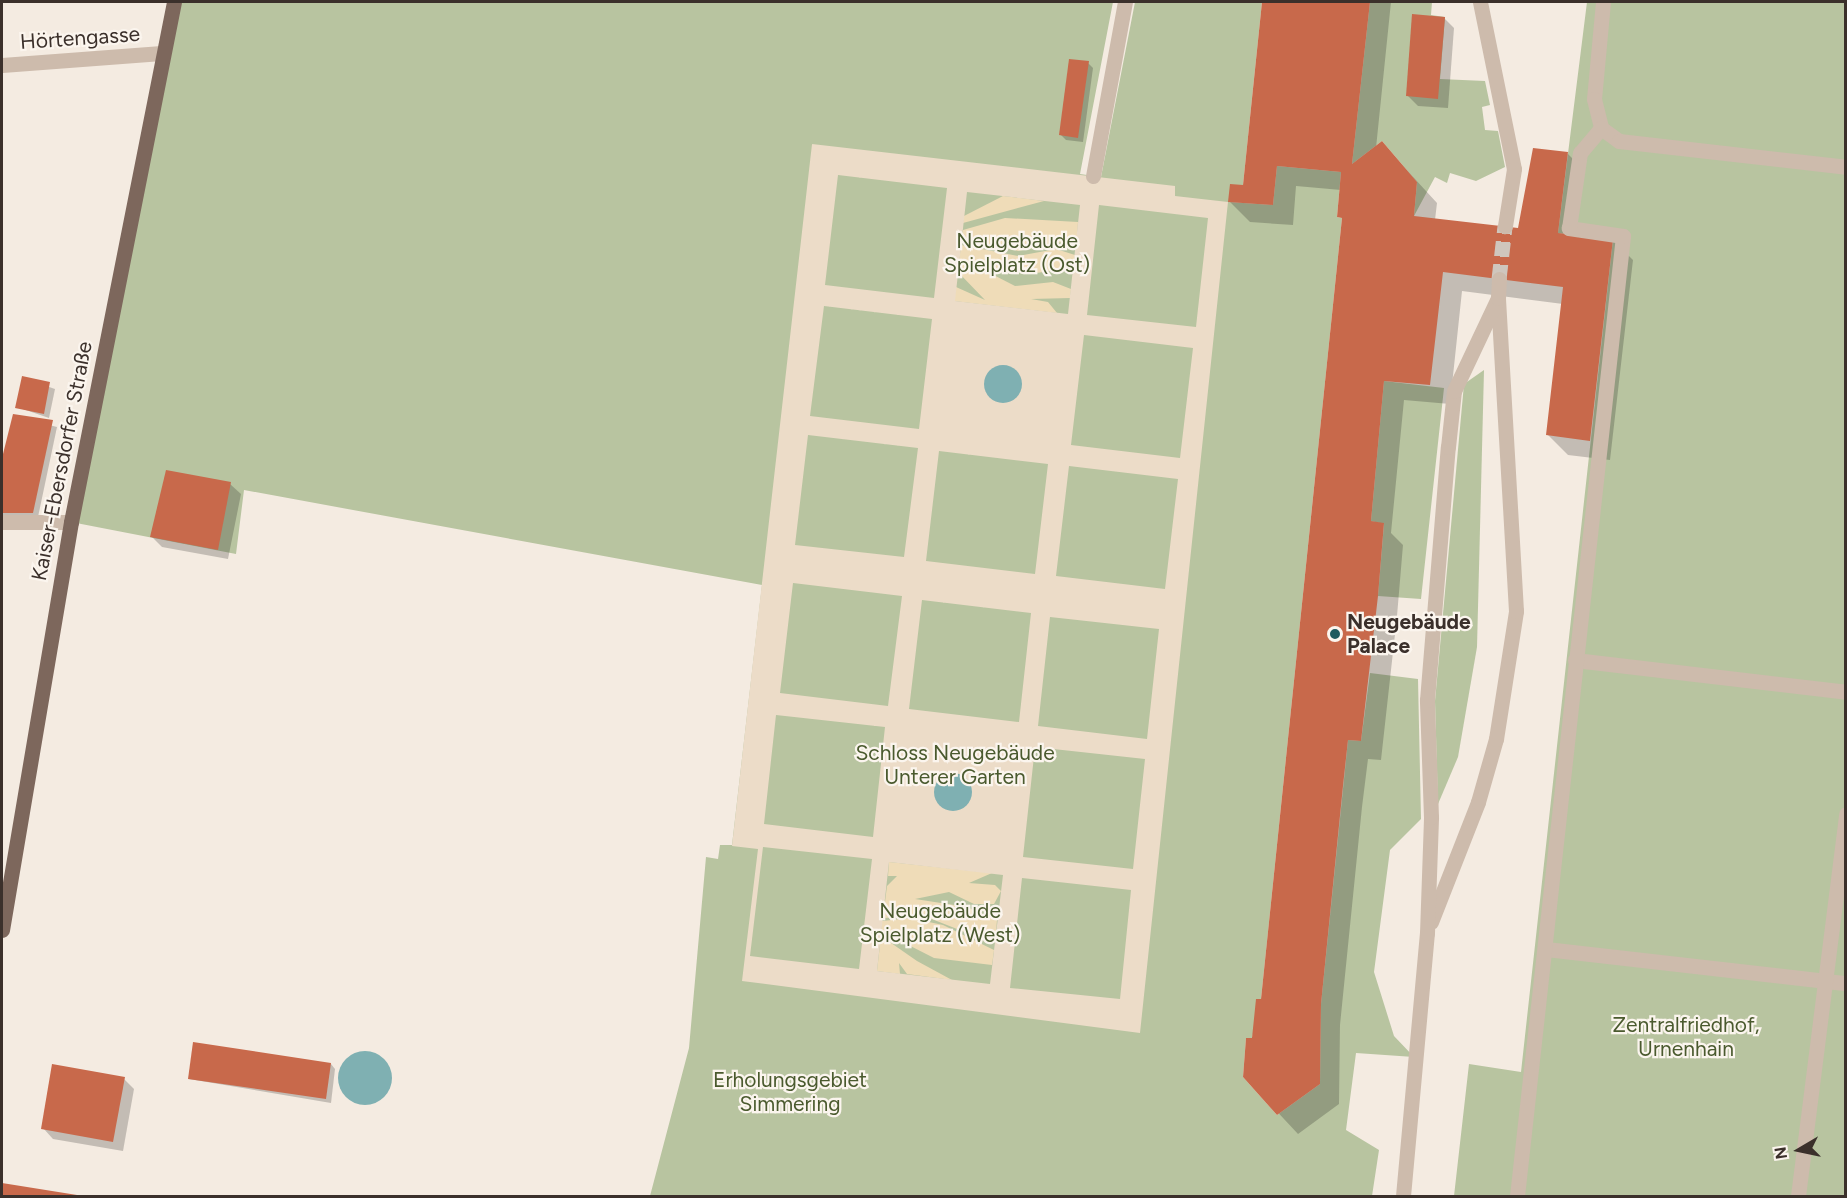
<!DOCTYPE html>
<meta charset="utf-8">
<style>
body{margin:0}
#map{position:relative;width:1847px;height:1198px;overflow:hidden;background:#f4ebe1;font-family:Figtree,sans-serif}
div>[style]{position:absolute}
.green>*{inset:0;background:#b8c4a0}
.sand>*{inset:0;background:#efdcb8}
.plaza>*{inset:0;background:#ecdcc8}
.water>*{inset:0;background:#7fb0b2}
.round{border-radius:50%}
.shadow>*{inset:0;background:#0003}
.building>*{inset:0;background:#c8694b}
.minor-tunnel>*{height:15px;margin-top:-7.5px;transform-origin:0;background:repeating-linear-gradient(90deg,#cfc6bd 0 15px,transparent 0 23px)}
.minor>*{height:15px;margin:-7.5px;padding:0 7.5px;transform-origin:7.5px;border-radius:7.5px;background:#cdbbac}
.major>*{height:15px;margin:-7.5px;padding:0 7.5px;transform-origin:7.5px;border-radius:7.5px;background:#7d675c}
.dots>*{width:16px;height:16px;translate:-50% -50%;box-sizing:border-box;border:3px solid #fbf5ee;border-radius:50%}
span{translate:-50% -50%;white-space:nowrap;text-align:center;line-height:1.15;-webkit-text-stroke:4.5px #fbf5ee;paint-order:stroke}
.street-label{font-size:21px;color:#3b302b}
.park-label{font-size:21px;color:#4a5a2e}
.poi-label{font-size:21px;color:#3b302b;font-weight:700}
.left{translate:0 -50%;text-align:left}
.frame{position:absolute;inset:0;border:3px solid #3b302b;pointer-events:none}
.north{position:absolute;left:1769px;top:1120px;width:60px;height:60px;-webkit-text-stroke:4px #fbf5ee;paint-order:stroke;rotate:261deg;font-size:16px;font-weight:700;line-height:24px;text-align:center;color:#3b302b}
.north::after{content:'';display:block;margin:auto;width:21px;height:27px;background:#3b302b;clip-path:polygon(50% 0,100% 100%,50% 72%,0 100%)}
</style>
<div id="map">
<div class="green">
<i style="clip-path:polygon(174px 2px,1113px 2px,1080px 174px,1101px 177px,1135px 2px,1262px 2px,1243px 185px,1229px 202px,1273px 205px,1277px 166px,1341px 172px,1337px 217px,1342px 218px,1261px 999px,1252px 1038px,1246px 1038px,1243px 1077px,1277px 1115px,1320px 1084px,1321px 1004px,1348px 740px,1361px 741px,1370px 673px,1418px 679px,1421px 819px,1390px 850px,1374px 972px,1394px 1036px,1414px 1057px,1356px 1053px,1346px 1130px,1379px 1150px,1372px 1196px,650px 1196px,689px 1048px,706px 857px,718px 859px,720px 845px,732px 845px,762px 585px,244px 490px,236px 554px,71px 522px)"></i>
<i style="clip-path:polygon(1370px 2px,1432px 2px,1431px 15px,1445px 17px,1440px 79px,1485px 81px,1490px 105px,1482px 107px,1485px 130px,1498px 131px,1505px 167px,1476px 181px,1450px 173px,1447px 183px,1435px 177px,1414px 216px,1417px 182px,1382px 141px,1352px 164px)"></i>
<i style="clip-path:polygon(1587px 2px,1845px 2px,1845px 1196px,1454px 1196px,1469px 1064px,1521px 1072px,1613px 239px,1558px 233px)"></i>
<i style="clip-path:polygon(1484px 370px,1477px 647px,1458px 757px,1438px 804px,1435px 701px,1464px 384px)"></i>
<i style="clip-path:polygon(1384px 381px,1444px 388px,1421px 599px,1378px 596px,1384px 524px,1371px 521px)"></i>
</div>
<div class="sand">
<i style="clip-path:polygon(1003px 196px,1044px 201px,963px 223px,964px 216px)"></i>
<i style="clip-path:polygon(1005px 218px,1078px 222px,1077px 239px,1018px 251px,962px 238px,963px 230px)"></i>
<i style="clip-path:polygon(961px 245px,1018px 256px,1056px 249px,1075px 255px,1073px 268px,1036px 273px,978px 267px,1015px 286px,1053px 282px,1071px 289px,1070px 298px,1031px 299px,1048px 302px,1057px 313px,954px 301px,956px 287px,985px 300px,958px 272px)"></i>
<i style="clip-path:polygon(889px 862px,992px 873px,969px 883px,995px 885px,1001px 891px,994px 904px,974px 904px,949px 892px,915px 899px,967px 907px,997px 920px,996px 933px,980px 938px,924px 916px,883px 918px,887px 886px,897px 876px,888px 876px)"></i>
<i style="clip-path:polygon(910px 918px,943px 925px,994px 950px,992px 965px,934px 958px,881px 931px,882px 921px)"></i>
<i style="clip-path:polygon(881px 936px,917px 961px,952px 980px,907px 974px,899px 963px,900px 974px,877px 971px)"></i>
</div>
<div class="plaza">
<i style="clip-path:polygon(evenodd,812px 144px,1175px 186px,1175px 196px,1228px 202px,1140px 1033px,742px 981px,758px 849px,732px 846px,812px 144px,838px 175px,947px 188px,934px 298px,825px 285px,838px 175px,812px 144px,967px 192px,1080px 205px,1068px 314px,955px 301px,967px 192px,812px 144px,1099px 205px,1208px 218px,1196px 327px,1087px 315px,1099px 205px,812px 144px,824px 306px,932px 319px,919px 429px,810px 416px,824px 306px,812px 144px,1084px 335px,1193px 348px,1180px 458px,1071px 445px,1084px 335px,812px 144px,808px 435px,918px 448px,904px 557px,795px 545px,808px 435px,812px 144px,939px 451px,1048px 464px,1035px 574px,926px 561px,939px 451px,812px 144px,1069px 466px,1178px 479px,1165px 589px,1056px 576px,1069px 466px,812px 144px,793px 583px,902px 596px,888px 706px,780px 693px,793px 583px,812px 144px,922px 600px,1031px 613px,1019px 722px,909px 709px,922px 600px,812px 144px,1050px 617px,1159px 629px,1147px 739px,1038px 726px,1050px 617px,812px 144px,776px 715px,885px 727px,873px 837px,764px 824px,776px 715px,812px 144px,1035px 747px,1145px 759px,1133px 869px,1023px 857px,1035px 747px,812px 144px,763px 847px,872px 859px,859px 969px,750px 956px,763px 847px,812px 144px,889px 862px,1003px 875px,990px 984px,877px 971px,889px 862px,812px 144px,1022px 878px,1131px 890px,1120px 999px,1010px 988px,1022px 878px)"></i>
</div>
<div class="water">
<i class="round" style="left:984px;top:365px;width:38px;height:38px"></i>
<i class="round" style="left:934px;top:773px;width:38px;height:38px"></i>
<i class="round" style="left:338px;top:1051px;width:54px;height:54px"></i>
</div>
<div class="shadow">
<i style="clip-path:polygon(1263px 2px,1391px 2px,1376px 148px,1382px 143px,1437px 203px,1435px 220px,1522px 230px,1534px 150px,1568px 154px,1578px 164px,1569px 235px,1613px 240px,1633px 260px,1610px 460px,1568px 455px,1548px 435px,1563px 304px,1462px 291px,1450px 404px,1404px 400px,1391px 533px,1403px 545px,1397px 616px,1381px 760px,1368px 759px,1362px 807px,1340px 1025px,1339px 1104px,1298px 1134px,1245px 1077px,1263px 1001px,1344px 221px,1341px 190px,1296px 186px,1293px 225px,1250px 222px,1230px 202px,1244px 187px)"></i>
<i style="clip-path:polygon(1444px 18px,1454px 28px,1448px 108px,1418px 106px,1408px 96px)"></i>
<i style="clip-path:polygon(1088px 63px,1093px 68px,1083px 142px,1066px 140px,1061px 135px)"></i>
<i style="clip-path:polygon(23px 378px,55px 389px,49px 418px,17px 407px)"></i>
<i style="clip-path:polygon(14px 416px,57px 427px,38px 517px,2px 518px,2px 464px)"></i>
<i style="clip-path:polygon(230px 484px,241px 494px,228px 559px,162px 547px,151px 536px)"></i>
<i style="clip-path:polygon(331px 1064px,335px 1069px,331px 1103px,189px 1079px)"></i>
<i style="clip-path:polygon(124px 1079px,134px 1089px,123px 1151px,53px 1139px,43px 1128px)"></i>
<i style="clip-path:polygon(2px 1185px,71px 1196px,2px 1196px)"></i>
</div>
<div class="building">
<i style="clip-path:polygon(1262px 2px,1370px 2px,1352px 164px,1382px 141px,1417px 182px,1414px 216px,1518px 228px,1533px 148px,1568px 152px,1558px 233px,1613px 239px,1590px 441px,1546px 435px,1563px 287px,1443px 272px,1430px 385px,1384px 381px,1371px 521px,1384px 523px,1378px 596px,1361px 741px,1348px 740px,1343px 786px,1321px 1004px,1320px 1084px,1277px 1115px,1243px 1077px,1246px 1038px,1252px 1038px,1256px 999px,1261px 999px,1342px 218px,1337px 217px,1341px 172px,1277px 166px,1273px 205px,1228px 202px,1230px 184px,1243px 185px)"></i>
<i style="clip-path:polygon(1412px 14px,1445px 17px,1438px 99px,1406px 96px)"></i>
<i style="clip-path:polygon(1069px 59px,1089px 61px,1078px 138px,1059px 135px)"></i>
<i style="clip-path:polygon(22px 376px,50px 382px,44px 414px,15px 408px)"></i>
<i style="clip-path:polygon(13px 414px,53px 420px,33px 513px,2px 513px,2px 458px)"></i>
<i style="clip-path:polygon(166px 470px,231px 482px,218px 550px,150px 537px)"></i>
<i style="clip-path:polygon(193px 1042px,331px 1063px,326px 1099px,188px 1079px)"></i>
<i style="clip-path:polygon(52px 1064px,125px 1077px,113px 1142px,41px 1129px)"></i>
<i style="clip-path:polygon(2px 1183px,77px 1195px,76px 1196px,2px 1196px)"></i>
</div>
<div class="minor-tunnel">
<i style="left:1499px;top:279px;width:53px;rotate:-83.5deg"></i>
</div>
<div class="minor">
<i style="left:1480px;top:2px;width:170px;rotate:78.5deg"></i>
<i style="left:1514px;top:169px;width:58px;rotate:99deg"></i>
<i style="left:1603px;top:2px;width:97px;rotate:95.3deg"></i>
<i style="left:1594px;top:99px;width:30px;rotate:76deg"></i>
<i style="left:1601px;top:128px;width:22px;rotate:36deg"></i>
<i style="left:1619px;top:141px;width:228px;rotate:6.5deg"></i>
<i style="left:2px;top:65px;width:160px;rotate:-4.3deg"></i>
<i style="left:1093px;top:176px;width:177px;rotate:-79.6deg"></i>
<i style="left:2px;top:522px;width:69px"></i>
<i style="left:1575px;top:660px;width:273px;rotate:6.7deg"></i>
<i style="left:1431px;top:922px;width:129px;rotate:-68.6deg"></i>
<i style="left:1478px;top:802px;width:66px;rotate:-74.1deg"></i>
<i style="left:1496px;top:739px;width:130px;rotate:-81.1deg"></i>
<i style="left:1516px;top:611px;width:314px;rotate:-93.3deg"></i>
<i style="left:1546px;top:949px;width:302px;rotate:6.5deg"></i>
<i style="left:1403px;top:1196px;width:264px;rotate:-84.8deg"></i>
<i style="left:1427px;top:933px;width:116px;rotate:-88deg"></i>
<i style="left:1431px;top:817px;width:117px;rotate:-92deg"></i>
<i style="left:1427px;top:700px;width:254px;rotate:-85.3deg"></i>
<i style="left:1448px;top:447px;width:56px;rotate:-83.9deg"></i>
<i style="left:1454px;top:391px;width:103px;rotate:-64.7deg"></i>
<i style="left:1498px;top:298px;width:19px;rotate:-87deg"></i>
<i style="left:1517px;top:1196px;width:966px;rotate:-83.7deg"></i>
<i style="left:1623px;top:236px;width:55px;rotate:-171.6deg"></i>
<i style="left:1569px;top:228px;width:76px;rotate:-81.7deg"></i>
<i style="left:1580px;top:153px;width:33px;rotate:-50deg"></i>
<i style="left:1798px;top:1196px;width:385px;rotate:-82.8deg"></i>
</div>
<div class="major">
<i style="left:2px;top:930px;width:414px;rotate:-80.4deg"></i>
<i style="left:71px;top:522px;width:530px;rotate:-78.8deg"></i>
</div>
<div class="dots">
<i style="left:1335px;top:634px;background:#1f5a5e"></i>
</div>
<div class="street-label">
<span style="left:80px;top:38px;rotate:-4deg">Hörtengasse</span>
<span style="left:62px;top:461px;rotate:-79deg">Kaiser-Ebersdorfer Straße</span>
</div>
<div class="park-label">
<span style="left:1017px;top:253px">Neugebäude<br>Spielplatz (Ost)</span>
<span style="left:955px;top:765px">Schloss Neugebäude<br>Unterer Garten</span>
<span style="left:940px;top:923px">Neugebäude<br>Spielplatz (West)</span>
<span style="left:1686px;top:1037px">Zentralfriedhof,<br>Urnenhain</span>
<span style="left:790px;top:1092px">Erholungsgebiet<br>Simmering</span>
</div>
<div class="poi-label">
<span class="left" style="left:1347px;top:634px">Neugebäude<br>Palace</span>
</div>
<div class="frame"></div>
<div class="north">N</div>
</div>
